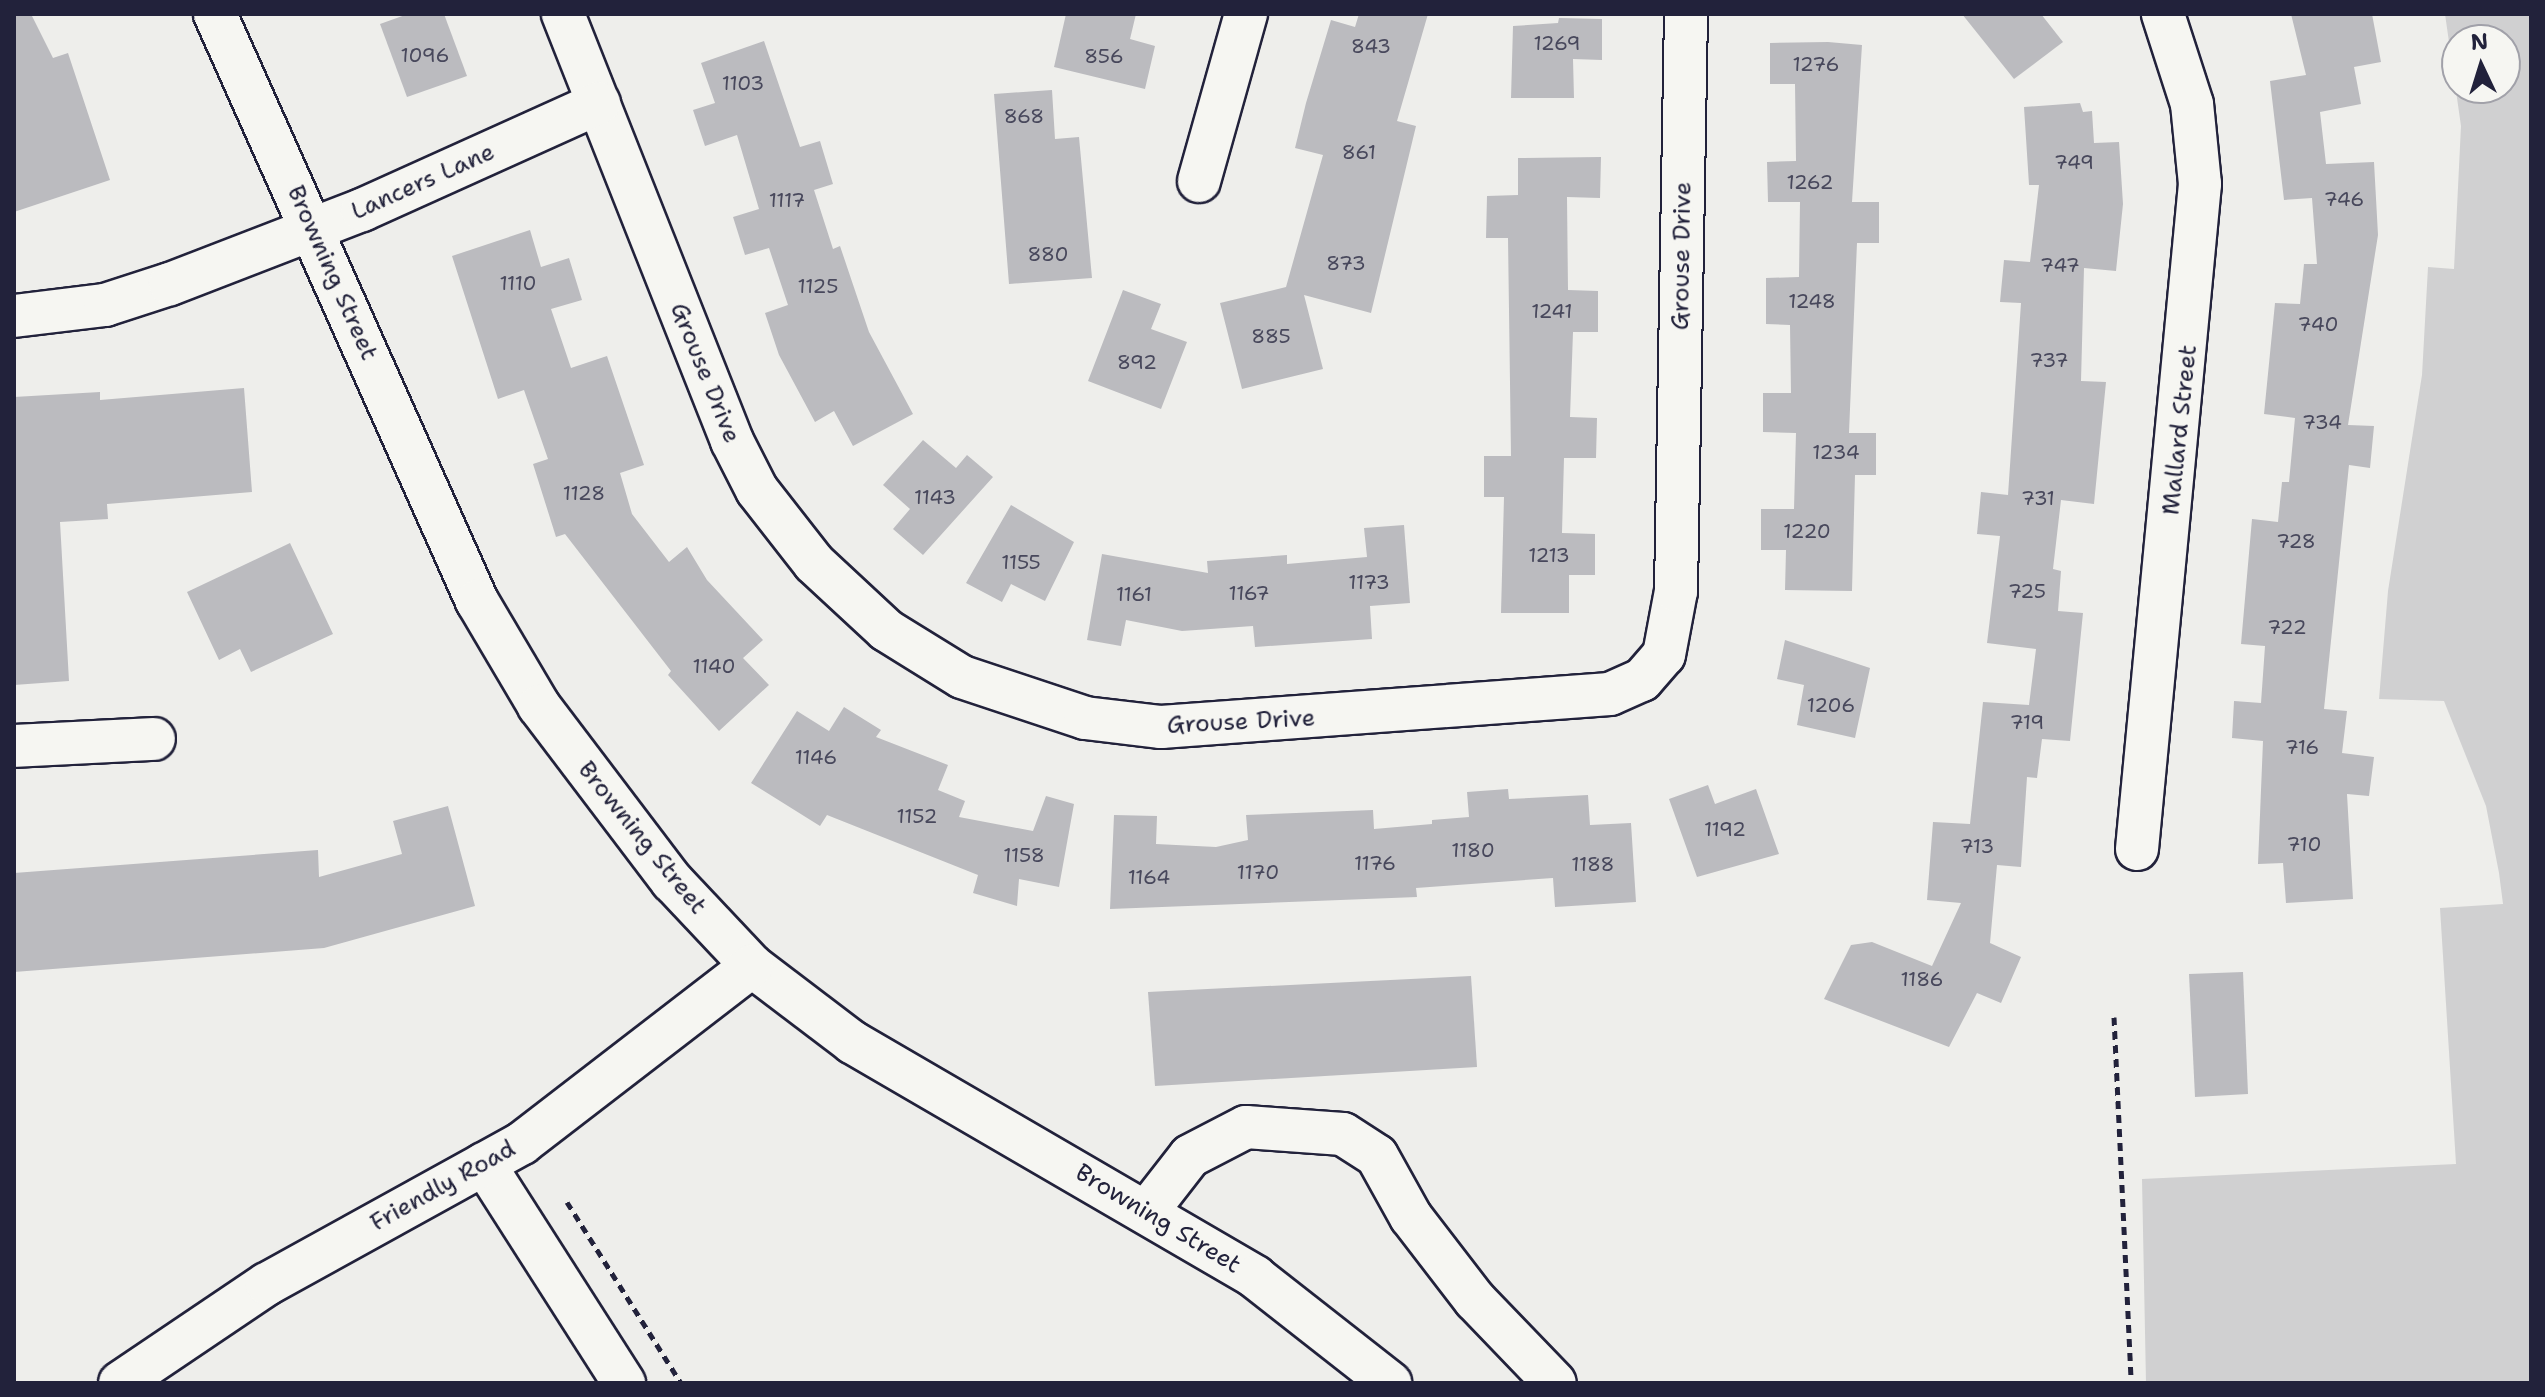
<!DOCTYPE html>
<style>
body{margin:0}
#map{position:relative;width:2545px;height:1397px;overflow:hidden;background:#eeeeeb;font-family:"Shantell Sans",sans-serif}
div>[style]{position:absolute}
.green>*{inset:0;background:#d0d0d1}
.building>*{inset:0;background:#bbbbbf}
.path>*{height:5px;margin-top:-2.5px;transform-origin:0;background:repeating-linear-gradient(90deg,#22223b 0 8px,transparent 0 14px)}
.roads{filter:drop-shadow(2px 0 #22223b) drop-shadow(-2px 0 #22223b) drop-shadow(0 2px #22223b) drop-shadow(0 -2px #22223b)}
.minor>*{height:42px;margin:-21px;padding:0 21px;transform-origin:21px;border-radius:21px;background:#f6f6f2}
span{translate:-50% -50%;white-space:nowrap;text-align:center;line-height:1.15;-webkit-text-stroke:6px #f6f6f2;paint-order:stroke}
.number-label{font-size:20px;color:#48485c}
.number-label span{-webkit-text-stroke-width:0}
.street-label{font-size:24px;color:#22223b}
.frame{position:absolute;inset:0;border:16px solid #22223b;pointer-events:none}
.north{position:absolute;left:2441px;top:24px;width:80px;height:80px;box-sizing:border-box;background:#f6f6f2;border:2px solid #a1a1a9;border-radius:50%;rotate:356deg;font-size:22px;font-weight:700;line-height:32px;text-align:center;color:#22223b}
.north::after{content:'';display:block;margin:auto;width:28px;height:36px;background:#22223b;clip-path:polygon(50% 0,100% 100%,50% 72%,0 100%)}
</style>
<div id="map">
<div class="green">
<i style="clip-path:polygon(evenodd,2445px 14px,2531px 14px,2531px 1383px,2146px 1383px,2142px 1179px,2456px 1164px,2440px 908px,2503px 904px,2499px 873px,2486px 806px,2444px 701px,2379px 699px,2388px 591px,2422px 375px,2428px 267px,2454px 269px,2461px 126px,2445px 14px,2457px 40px,2505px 40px,2505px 88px,2457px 88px,2457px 40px)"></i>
</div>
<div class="building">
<i style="clip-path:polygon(14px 14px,31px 14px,53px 58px,68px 53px,110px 180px,14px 212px)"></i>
<i style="clip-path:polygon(408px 14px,444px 14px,467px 76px,407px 97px,380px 24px)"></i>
<i style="clip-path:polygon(1066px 14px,1136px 14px,1130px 39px,1155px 46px,1145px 89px,1054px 67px)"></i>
<i style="clip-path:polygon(1359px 14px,1428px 14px,1397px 121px,1416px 126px,1371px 313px,1304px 295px,1323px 369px,1242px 389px,1220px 303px,1286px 287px,1323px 155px,1295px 148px,1306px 103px,1331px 20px,1355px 27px)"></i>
<i style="clip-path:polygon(1962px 14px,2041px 14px,2063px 42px,2014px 79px)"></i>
<i style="clip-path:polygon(2291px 14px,2372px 14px,2381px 62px,2354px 67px,2361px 104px,2320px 112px,2326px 164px,2374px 162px,2378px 235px,2348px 425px,2374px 426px,2370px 468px,2349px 465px,2324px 709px,2347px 711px,2342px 753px,2374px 757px,2369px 796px,2347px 794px,2353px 899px,2286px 903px,2283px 863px,2258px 864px,2263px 741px,2232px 738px,2234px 701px,2261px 703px,2265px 646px,2241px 644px,2252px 519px,2278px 522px,2282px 482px,2289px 482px,2295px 418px,2264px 414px,2275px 303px,2300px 304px,2304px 264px,2317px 264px,2312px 198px,2284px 200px,2270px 81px,2306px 75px)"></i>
<i style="clip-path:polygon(1559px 18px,1602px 19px,1602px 60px,1573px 59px,1574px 98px,1511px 98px,1513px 26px,1558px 23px)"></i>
<i style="clip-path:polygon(764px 41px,800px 147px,820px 141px,833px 184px,814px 190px,833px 249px,840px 246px,869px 332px,913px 414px,853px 446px,834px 411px,815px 422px,779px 355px,765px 313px,788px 305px,769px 248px,745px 255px,733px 217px,759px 209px,737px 135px,705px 146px,693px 110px,715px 103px,701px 63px)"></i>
<i style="clip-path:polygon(1828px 42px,1862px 45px,1852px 202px,1879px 202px,1879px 243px,1857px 243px,1849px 433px,1876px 433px,1876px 475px,1855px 475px,1852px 591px,1785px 590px,1786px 550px,1761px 550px,1761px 509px,1794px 509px,1796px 433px,1763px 432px,1763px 393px,1791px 393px,1790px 325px,1766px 324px,1766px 278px,1799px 277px,1800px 202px,1768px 202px,1767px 162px,1796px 161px,1795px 84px,1770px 84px,1770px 43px)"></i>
<i style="clip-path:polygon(1052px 90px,1055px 139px,1079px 137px,1092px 278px,1009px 284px,994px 94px)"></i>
<i style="clip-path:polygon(2080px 103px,2083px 112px,2092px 111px,2094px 143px,2119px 142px,2123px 204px,2116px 271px,2084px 268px,2081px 381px,2106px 382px,2094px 504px,2061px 500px,2053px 569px,2061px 571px,2058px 611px,2083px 613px,2070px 741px,2042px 739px,2037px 778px,2027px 777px,2021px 867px,1997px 865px,1990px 943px,2021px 957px,2001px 1003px,1977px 993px,1949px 1047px,1824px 999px,1851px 945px,1872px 942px,1932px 966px,1961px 903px,1927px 900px,1933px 822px,1970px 824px,1983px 702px,2029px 705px,2036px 649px,1987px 643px,2000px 536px,1977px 534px,1981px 492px,2008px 495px,2021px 303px,2000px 302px,2004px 260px,2030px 262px,2039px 185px,2029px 185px,2024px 107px)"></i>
<i style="clip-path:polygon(1601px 157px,1600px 198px,1567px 197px,1568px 290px,1598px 291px,1598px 332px,1573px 332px,1570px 417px,1597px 418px,1596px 458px,1564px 458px,1562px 533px,1595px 534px,1595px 575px,1569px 575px,1569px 613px,1501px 613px,1504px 497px,1484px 497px,1484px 456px,1511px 456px,1508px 238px,1486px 238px,1487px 196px,1518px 195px,1518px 158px)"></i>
<i style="clip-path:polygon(530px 230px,541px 267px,569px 258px,582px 300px,551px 309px,571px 368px,607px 356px,644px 465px,620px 473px,632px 514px,669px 562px,687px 547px,707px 580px,763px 640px,743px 658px,769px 685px,719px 731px,668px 675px,671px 671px,565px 534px,556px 537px,533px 464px,548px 459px,524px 390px,498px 399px,452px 256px)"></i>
<i style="clip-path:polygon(1123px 290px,1161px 304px,1151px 329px,1187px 342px,1161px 409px,1088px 381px)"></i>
<i style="clip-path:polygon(244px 388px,252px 492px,107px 504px,108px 519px,60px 522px,69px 681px,14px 685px,14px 397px,100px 392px,100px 400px)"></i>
<i style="clip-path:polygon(923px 440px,956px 468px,967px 455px,993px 477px,923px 555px,893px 529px,910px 509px,883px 485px)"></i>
<i style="clip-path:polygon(1011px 505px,1074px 542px,1045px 601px,1011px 584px,1002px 602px,966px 583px)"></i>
<i style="clip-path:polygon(1404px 525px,1410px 603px,1370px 606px,1372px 639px,1255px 647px,1253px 626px,1182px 631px,1126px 620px,1121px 646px,1087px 640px,1102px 554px,1208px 573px,1207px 561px,1287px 555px,1287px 564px,1367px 557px,1364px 528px)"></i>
<i style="clip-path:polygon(290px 543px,333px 634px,251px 672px,240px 649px,219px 660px,187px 592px)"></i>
<i style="clip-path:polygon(1785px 640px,1870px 668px,1855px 738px,1797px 725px,1804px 685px,1777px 679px)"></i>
<i style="clip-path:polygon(844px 707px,881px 730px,876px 737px,948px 765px,938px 790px,965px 801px,959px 817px,1033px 831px,1046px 796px,1074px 804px,1059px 887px,1019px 879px,1017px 906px,973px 893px,978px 875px,827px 815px,820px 826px,751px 783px,797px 711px,829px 731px)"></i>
<i style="clip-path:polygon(1708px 785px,1715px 804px,1756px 789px,1779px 854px,1697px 877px,1669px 799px)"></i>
<i style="clip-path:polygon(1508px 789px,1509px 799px,1588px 795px,1590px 825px,1631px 823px,1636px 902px,1555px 907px,1553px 878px,1416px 888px,1417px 897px,1110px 909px,1114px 815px,1157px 816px,1156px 844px,1216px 847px,1248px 840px,1246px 815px,1373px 810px,1374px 829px,1432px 824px,1432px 820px,1469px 817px,1467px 792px)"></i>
<i style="clip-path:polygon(448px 806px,475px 906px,324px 948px,14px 972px,14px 873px,318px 850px,319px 877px,402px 854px,393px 821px)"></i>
<i style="clip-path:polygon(2243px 972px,2248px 1094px,2195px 1097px,2189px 974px)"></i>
<i style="clip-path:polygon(1471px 976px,1477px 1067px,1155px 1086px,1148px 992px)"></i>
</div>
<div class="path">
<i style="left:2114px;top:1017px;width:366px;rotate:87.3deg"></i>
<i style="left:567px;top:1202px;width:214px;rotate:57.8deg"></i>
</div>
<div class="roads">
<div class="minor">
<i style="left:215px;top:14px;width:643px;rotate:65.95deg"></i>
<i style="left:477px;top:601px;width:122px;rotate:59.4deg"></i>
<i style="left:539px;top:706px;width:220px;rotate:52.8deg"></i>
<i style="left:672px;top:881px;width:117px;rotate:46.7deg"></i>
<i style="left:752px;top:966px;width:126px;rotate:37.2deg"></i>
<i style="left:852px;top:1042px;width:467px;rotate:30.2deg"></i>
<i style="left:1255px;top:1277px;width:172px;rotate:38.1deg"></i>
<i style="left:563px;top:14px;width:459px;rotate:68.4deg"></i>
<i style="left:732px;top:441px;width:55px;rotate:63deg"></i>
<i style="left:757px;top:490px;width:93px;rotate:52deg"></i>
<i style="left:814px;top:563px;width:98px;rotate:42.9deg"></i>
<i style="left:886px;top:630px;width:89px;rotate:31.7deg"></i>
<i style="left:962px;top:677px;width:130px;rotate:18.4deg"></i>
<i style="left:1085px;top:718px;width:77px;rotate:6.8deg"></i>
<i style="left:1161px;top:727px;width:450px;rotate:-4.2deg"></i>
<i style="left:1610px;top:694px;width:35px;rotate:-24deg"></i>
<i style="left:1642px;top:680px;width:33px;rotate:-49deg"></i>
<i style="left:1664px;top:655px;width:65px;rotate:-79.4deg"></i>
<i style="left:1676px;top:591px;width:577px;rotate:-89.01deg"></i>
<i style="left:1199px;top:181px;width:173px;rotate:-74.3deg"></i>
<i style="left:14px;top:316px;width:92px;rotate:-6.9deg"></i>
<i style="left:105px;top:305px;width:68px;rotate:-17.9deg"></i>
<i style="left:170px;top:284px;width:206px;rotate:-21.1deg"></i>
<i style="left:362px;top:210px;width:260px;rotate:-24.3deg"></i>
<i style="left:14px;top:746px;width:140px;rotate:-2.9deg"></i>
<i style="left:2137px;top:849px;width:668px;rotate:-84.59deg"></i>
<i style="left:2200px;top:184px;width:80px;rotate:-95.7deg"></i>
<i style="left:2192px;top:104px;width:95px;rotate:-107.9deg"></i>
<i style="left:484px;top:1164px;width:260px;rotate:57.4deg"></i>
<i style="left:1148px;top:1210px;width:68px;rotate:-52.1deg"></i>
<i style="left:1190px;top:1156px;width:63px;rotate:-27.4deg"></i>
<i style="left:1246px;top:1127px;width:97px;rotate:4.1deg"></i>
<i style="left:1343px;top:1134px;width:40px;rotate:32.9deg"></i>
<i style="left:1377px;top:1156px;width:70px;rotate:60.9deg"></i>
<i style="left:1411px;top:1217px;width:105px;rotate:52.4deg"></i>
<i style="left:1475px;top:1300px;width:115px;rotate:46.1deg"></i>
<i style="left:120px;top:1383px;width:177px;rotate:-34deg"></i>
<i style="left:267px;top:1284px;width:291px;rotate:-28.9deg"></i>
<i style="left:522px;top:1143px;width:290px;rotate:-37.6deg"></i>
</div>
</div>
<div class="number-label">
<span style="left:1557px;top:43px">1269</span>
<span style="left:1371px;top:46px">843</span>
<span style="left:425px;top:55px">1096</span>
<span style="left:1104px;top:56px">856</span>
<span style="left:1816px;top:64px">1276</span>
<span style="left:743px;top:83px">1103</span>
<span style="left:1024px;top:116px">868</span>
<span style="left:1359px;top:152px">861</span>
<span style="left:2074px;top:162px">749</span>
<span style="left:1810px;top:182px">1262</span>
<span style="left:2344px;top:199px">746</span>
<span style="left:787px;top:200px">1117</span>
<span style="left:1048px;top:254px">880</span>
<span style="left:1346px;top:263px">873</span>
<span style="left:2060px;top:265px">747</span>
<span style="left:518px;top:283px">1110</span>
<span style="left:818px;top:286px">1125</span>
<span style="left:1812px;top:301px">1248</span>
<span style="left:1552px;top:311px">1241</span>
<span style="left:2318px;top:324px">740</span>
<span style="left:1271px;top:336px">885</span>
<span style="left:2049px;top:360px">737</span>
<span style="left:1137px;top:362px">892</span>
<span style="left:2322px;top:422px">734</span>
<span style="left:1836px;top:452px">1234</span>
<span style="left:584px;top:493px">1128</span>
<span style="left:935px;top:497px">1143</span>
<span style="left:2038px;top:498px">731</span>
<span style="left:1807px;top:531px">1220</span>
<span style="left:2296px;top:541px">728</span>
<span style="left:1549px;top:555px">1213</span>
<span style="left:1021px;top:562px">1155</span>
<span style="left:1369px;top:582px">1173</span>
<span style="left:2027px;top:591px">725</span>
<span style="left:1249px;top:593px">1167</span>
<span style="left:1134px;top:594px">1161</span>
<span style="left:2287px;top:627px">722</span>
<span style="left:714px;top:666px">1140</span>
<span style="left:1831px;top:705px">1206</span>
<span style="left:2027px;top:722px">719</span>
<span style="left:2302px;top:747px">716</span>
<span style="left:816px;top:757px">1146</span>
<span style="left:917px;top:816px">1152</span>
<span style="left:1725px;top:829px">1192</span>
<span style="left:2304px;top:844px">710</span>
<span style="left:1977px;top:846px">713</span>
<span style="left:1473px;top:850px">1180</span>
<span style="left:1024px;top:855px">1158</span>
<span style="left:1375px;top:863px">1176</span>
<span style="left:1593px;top:864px">1188</span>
<span style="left:1258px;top:872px">1170</span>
<span style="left:1149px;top:877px">1164</span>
<span style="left:1922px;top:979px">1186</span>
</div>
<div class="street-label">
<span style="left:423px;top:182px;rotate:-24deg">Lancers Lane</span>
<span style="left:1682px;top:256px;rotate:-89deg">Grouse Drive</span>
<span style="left:332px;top:273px;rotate:66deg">Browning Street</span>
<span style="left:705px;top:373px;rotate:68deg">Grouse Drive</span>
<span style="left:2180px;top:430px;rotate:-84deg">Mallard Street</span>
<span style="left:1241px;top:722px;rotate:-3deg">Grouse Drive</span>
<span style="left:642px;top:838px;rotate:51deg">Browning Street</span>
<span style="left:443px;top:1186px;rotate:-29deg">Friendly Road</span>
<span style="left:1158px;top:1219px;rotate:31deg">Browning Street</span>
</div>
<div class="frame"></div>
<div class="north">N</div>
</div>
